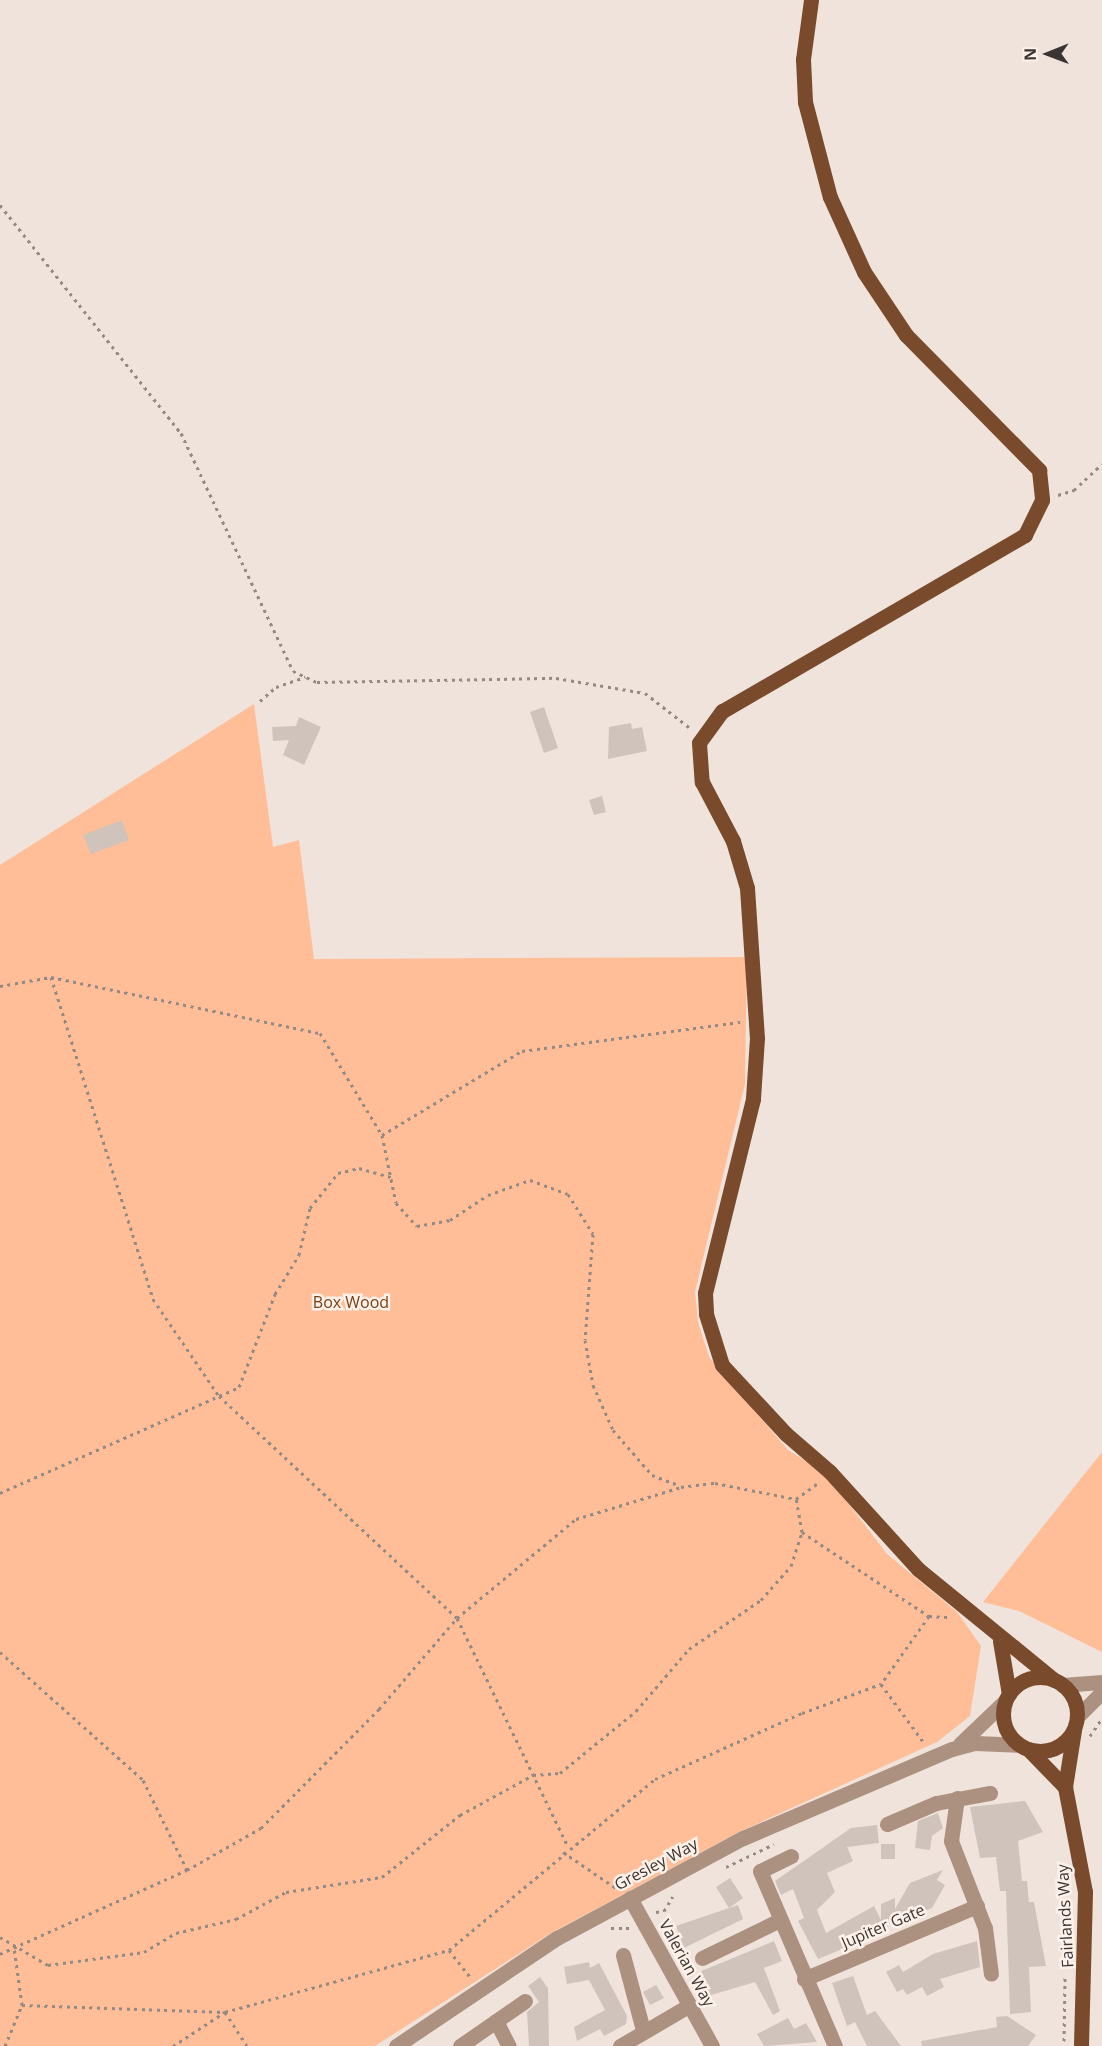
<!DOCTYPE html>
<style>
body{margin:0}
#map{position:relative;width:1102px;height:2046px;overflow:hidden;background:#f0e3dc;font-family:"Open Sans",sans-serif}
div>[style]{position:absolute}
.green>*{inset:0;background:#ffbe97}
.building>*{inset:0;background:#cfc3bc}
.path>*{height:3px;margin-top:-1.5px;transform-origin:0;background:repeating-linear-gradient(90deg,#938a86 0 3px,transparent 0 7.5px)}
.minor>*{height:15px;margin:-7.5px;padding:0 7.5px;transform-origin:7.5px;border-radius:7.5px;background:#ac9180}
.major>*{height:15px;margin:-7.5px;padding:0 7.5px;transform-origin:7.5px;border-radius:7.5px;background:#794a2b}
.major>.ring{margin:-7.5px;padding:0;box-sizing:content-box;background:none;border:15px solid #794a2b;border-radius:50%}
span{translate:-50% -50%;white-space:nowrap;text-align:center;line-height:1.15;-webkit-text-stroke:5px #fdf1e9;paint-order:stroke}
.park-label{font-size:16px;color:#793f14}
.street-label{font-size:16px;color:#3a3533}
.north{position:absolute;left:1018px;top:24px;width:60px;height:60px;-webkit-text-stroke:4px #fdf1e9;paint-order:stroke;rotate:269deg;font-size:16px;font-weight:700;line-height:24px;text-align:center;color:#3a3533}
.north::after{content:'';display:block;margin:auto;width:21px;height:27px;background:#3a3533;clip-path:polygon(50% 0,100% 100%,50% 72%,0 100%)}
</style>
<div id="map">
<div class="green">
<i style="clip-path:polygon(254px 704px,273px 847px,299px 840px,314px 959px,747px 957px,745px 1084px,695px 1292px,698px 1322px,709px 1357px,788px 1450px,825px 1473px,887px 1554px,957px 1612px,981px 1646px,970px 1716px,937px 1742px,739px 1832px,553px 1932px,375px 2046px,0 2046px,0 865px)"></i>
<i style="clip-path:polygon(1102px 1452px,1102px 1652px,1019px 1611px,983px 1602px)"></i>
</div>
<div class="building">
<i style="clip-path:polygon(544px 707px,558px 748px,544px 753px,530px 712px)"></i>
<i style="clip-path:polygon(299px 717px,321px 727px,304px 765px,283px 755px,289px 740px,273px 741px,272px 727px,296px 726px)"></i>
<i style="clip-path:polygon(631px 723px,632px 729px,642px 727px,647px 751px,608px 759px,609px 727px)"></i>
<i style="clip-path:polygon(602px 796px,606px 812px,594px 815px,589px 800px)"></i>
<i style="clip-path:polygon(122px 820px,129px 840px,91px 854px,83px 835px)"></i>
<i style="clip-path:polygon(1025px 1801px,1043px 1832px,1018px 1841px,1022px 1881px,1027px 1881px,1029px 1902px,1034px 1902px,1046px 1966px,1029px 1967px,1031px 2012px,1010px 2014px,1006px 1891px,1000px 1891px,996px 1857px,980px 1858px,970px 1807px)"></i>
<i style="clip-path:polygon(938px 1813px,943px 1828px,932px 1836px,930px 1850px,915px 1848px,918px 1821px)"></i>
<i style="clip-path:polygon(877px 1825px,879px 1843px,847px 1847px,853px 1861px,827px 1873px,835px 1892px,817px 1910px,826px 1933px,874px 1906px,881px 1920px,881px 1904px,895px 1898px,895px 1909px,910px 1883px,943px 1870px,937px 1880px,945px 1885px,932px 1908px,844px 1942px,847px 1947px,818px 1959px,798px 1921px,804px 1918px,793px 1889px,781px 1895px,775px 1881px,851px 1828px)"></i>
<i style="clip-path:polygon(881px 1844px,895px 1844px,895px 1859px,881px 1859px)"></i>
<i style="clip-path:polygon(730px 1878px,743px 1898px,729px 1908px,716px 1887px)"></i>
<i style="clip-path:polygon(738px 1905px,743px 1919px,684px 1948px,676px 1926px)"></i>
<i style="clip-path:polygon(774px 1941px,782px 1961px,764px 1968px,780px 2011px,773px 2015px,755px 1982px,708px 1996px,699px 1972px)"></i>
<i style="clip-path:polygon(977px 1941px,980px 1967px,940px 1979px,944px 1987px,927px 1996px,922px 1987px,907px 1995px,903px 1989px,897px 1992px,886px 1972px,899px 1965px,903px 1972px,933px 1954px)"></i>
<i style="clip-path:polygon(589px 1962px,590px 1968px,599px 1963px,627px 2016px,626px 2024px,604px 2036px,600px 2029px,577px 2041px,574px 2027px,605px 2010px,589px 1980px,567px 1984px,564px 1967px)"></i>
<i style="clip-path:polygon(853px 1976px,867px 2015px,875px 2011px,901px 2046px,867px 2046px,855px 2022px,847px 2026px,832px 1983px)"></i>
<i style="clip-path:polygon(540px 1977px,548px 1988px,549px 2046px,529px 2046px,527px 2012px,539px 2002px,528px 1986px)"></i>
<i style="clip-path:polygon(656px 1985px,664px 1998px,650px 2005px,643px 1992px)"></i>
<i style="clip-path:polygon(1007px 2016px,1036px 2035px,1028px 2046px,922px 2046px,921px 2041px,997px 2027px,996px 2017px)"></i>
<i style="clip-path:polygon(788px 2018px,794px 2029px,806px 2023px,817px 2042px,764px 2046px,757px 2034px)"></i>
</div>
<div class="path">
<i style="left:0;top:205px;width:291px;rotate:51.6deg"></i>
<i style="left:181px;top:433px;width:263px;rotate:64.8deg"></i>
<i style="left:293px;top:671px;width:26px;rotate:25deg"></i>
<i style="left:317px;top:682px;width:239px;rotate:-1deg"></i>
<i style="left:556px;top:678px;width:90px;rotate:9.6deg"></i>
<i style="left:645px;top:693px;width:57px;rotate:37.9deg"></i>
<i style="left:1058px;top:495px;width:17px;rotate:-17deg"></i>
<i style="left:1074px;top:490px;width:38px;rotate:-43deg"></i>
<i style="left:260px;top:701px;width:21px;rotate:-41deg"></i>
<i style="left:276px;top:687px;width:31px;rotate:-19deg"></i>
<i style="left:51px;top:977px;width:338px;rotate:72.4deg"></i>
<i style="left:153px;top:1299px;width:117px;rotate:55.8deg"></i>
<i style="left:219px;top:1396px;width:325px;rotate:43deg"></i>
<i style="left:457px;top:1618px;width:254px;rotate:64.1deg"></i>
<i style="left:0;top:986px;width:52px;rotate:-10deg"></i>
<i style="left:51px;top:977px;width:275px;rotate:11.8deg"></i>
<i style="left:320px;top:1033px;width:119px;rotate:58.7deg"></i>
<i style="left:382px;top:1135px;width:163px;rotate:-31deg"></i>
<i style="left:522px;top:1051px;width:220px;rotate:-7.6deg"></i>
<i style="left:382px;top:1135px;width:69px;rotate:78.4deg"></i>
<i style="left:396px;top:1203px;width:31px;rotate:48deg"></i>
<i style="left:417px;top:1226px;width:34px;rotate:-10deg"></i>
<i style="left:450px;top:1220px;width:45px;rotate:-33.3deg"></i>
<i style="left:488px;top:1195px;width:45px;rotate:-19.7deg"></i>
<i style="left:530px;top:1180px;width:40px;rotate:20.2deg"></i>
<i style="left:568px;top:1194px;width:47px;rotate:58deg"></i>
<i style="left:593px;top:1234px;width:106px;rotate:94.3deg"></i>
<i style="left:585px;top:1340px;width:46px;rotate:79.9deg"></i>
<i style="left:593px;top:1385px;width:49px;rotate:66deg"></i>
<i style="left:613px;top:1430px;width:60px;rotate:49.1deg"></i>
<i style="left:652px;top:1475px;width:30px;rotate:21deg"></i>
<i style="left:0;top:1493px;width:261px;rotate:-23.9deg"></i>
<i style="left:239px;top:1387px;width:100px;rotate:-68.8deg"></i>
<i style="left:275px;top:1294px;width:46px;rotate:-58.4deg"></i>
<i style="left:299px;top:1255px;width:48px;rotate:-76.8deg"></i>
<i style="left:310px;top:1208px;width:45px;rotate:-51.3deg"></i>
<i style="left:338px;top:1173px;width:22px;rotate:-13deg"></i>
<i style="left:359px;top:1168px;width:33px;rotate:16deg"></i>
<i style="left:802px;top:1532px;width:152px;rotate:33.5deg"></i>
<i style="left:929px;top:1616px;width:83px;rotate:125.2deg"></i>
<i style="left:929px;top:1616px;width:22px;rotate:3deg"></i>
<i style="left:0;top:1652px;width:192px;rotate:41.8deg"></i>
<i style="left:143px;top:1780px;width:100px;rotate:63.9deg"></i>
<i style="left:1090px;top:1736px;width:22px;rotate:-56deg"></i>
<i style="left:563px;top:1852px;width:64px;rotate:34.2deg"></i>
<i style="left:726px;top:1867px;width:53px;rotate:-25.6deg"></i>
<i style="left:656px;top:1912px;width:8px;rotate:-7deg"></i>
<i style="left:664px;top:1911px;width:17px;rotate:-59deg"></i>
<i style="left:611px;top:1928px;width:19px"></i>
<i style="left:0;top:1937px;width:56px;rotate:30.3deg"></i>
<i style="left:48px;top:1965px;width:97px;rotate:-7.7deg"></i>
<i style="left:144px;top:1952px;width:37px;rotate:-31deg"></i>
<i style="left:176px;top:1933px;width:62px;rotate:-13.1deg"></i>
<i style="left:236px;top:1919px;width:57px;rotate:-28.4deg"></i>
<i style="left:286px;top:1892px;width:97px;rotate:-8.9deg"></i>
<i style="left:382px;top:1877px;width:100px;rotate:-38.5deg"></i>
<i style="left:460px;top:1815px;width:83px;rotate:-28.7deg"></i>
<i style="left:533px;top:1775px;width:27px;rotate:-4deg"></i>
<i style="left:560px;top:1773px;width:98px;rotate:-39.2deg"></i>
<i style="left:636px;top:1711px;width:82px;rotate:-49.5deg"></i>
<i style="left:689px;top:1649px;width:87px;rotate:-34.2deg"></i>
<i style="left:761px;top:1600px;width:45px;rotate:-48.6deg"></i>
<i style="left:791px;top:1566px;width:36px;rotate:-72deg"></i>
<i style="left:802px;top:1532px;width:34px;rotate:-100deg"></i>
<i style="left:449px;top:1950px;width:37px;rotate:52deg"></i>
<i style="left:0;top:1954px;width:205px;rotate:-24.2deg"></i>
<i style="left:187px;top:1870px;width:85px;rotate:-29.6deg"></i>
<i style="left:261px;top:1828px;width:168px;rotate:-45.2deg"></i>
<i style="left:379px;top:1709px;width:120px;rotate:-49.4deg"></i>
<i style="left:457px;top:1618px;width:155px;rotate:-39.8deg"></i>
<i style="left:576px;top:1519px;width:110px;rotate:-16.9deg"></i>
<i style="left:681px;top:1487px;width:34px;rotate:-7deg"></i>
<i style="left:715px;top:1483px;width:83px;rotate:11.2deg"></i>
<i style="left:796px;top:1499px;width:29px;rotate:-36deg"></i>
<i style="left:22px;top:2005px;width:203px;rotate:2deg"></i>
<i style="left:225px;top:2012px;width:40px;rotate:57.1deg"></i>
<i style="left:1064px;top:2041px;width:65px;rotate:-89.1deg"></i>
<i style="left:5px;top:2046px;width:44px;rotate:-67.5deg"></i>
<i style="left:22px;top:2005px;width:59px;rotate:-97.9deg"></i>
<i style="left:173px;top:2046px;width:62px;rotate:-33.2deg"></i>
<i style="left:225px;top:2012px;width:232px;rotate:-15.5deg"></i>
<i style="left:449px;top:1950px;width:268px;rotate:-39.7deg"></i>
<i style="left:655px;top:1779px;width:161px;rotate:-24.2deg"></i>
<i style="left:802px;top:1713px;width:84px;rotate:-20.2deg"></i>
<i style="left:881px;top:1684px;width:73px;rotate:53.9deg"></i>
</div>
<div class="minor">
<i style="left:1062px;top:1685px;width:40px;rotate:-4.3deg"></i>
<i style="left:1077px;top:1717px;width:35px;rotate:-45deg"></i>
<i style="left:960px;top:1744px;width:62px;rotate:-43.7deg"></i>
<i style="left:957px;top:1798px;width:43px;rotate:97.9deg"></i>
<i style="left:951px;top:1841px;width:93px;rotate:68.7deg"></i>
<i style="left:985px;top:1928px;width:46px;rotate:82.6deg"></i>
<i style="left:887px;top:1824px;width:53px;rotate:-23.2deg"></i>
<i style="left:936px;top:1803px;width:55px;rotate:-10.5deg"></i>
<i style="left:791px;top:1856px;width:34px;rotate:154deg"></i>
<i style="left:760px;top:1871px;width:190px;rotate:66.8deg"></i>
<i style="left:630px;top:1898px;width:169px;rotate:61deg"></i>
<i style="left:623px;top:1955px;width:78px;rotate:75.1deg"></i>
<i style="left:702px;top:1958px;width:87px;rotate:-26deg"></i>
<i style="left:804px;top:1979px;width:188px;rotate:-22.9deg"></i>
<i style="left:496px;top:2021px;width:28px;rotate:63deg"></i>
<i style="left:396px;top:2046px;width:194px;rotate:-33.9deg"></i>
<i style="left:557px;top:1938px;width:211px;rotate:-28.3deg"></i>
<i style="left:743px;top:1838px;width:227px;rotate:-23.1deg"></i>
<i style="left:952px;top:1749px;width:24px;rotate:-15deg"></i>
<i style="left:975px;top:1743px;width:45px;rotate:2.5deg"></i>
<i style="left:460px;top:2046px;width:79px;rotate:-34.7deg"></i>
<i style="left:620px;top:2046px;width:81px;rotate:-30.4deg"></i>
</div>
<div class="major">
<i style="left:811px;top:0;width:60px;rotate:97.7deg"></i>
<i style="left:803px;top:59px;width:43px;rotate:87.3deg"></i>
<i style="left:805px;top:102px;width:98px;rotate:75.3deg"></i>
<i style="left:830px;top:197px;width:82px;rotate:65.6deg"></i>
<i style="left:864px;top:272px;width:76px;rotate:56.3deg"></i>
<i style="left:906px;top:335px;width:190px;rotate:45.4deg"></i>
<i style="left:1039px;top:470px;width:30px;rotate:84deg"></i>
<i style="left:1042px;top:500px;width:39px;rotate:116deg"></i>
<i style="left:1025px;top:535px;width:350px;rotate:149.8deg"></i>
<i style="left:722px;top:711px;width:39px;rotate:126deg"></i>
<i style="left:699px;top:743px;width:39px;rotate:86deg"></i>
<i style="left:702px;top:782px;width:67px;rotate:62.3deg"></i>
<i style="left:733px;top:841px;width:49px;rotate:73.4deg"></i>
<i style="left:747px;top:888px;width:150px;rotate:86.2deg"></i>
<i style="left:757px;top:1038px;width:61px;rotate:93.8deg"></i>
<i style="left:753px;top:1099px;width:200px;rotate:103.9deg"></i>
<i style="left:705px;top:1293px;width:21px;rotate:87deg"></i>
<i style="left:706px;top:1314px;width:53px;rotate:72.6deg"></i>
<i style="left:722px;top:1365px;width:94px;rotate:47.2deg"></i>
<i style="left:786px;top:1434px;width:58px;rotate:40.8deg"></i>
<i style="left:830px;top:1472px;width:131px;rotate:47.8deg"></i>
<i style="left:918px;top:1569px;width:176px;rotate:39.2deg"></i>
<i style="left:1000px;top:1641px;width:54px;rotate:80.4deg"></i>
<i class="ring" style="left:1003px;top:1677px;width:59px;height:59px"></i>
<i style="left:1074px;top:1730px;width:58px;rotate:99deg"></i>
<i style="left:1065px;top:1787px;width:107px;rotate:79.2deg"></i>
<i style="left:1085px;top:1892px;width:154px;rotate:91.5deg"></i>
<i style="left:1029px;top:1750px;width:52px;rotate:45.8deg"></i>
</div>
<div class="park-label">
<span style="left:351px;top:1302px">Box Wood</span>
</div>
<div class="street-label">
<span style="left:656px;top:1864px;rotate:-28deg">Gresley Way</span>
<span style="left:1065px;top:1916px;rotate:-93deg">Fairlands Way</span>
<span style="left:883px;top:1926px;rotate:-23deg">Jupiter Gate</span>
<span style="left:687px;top:1963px;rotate:61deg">Valerian Way</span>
</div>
<div class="north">N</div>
</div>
